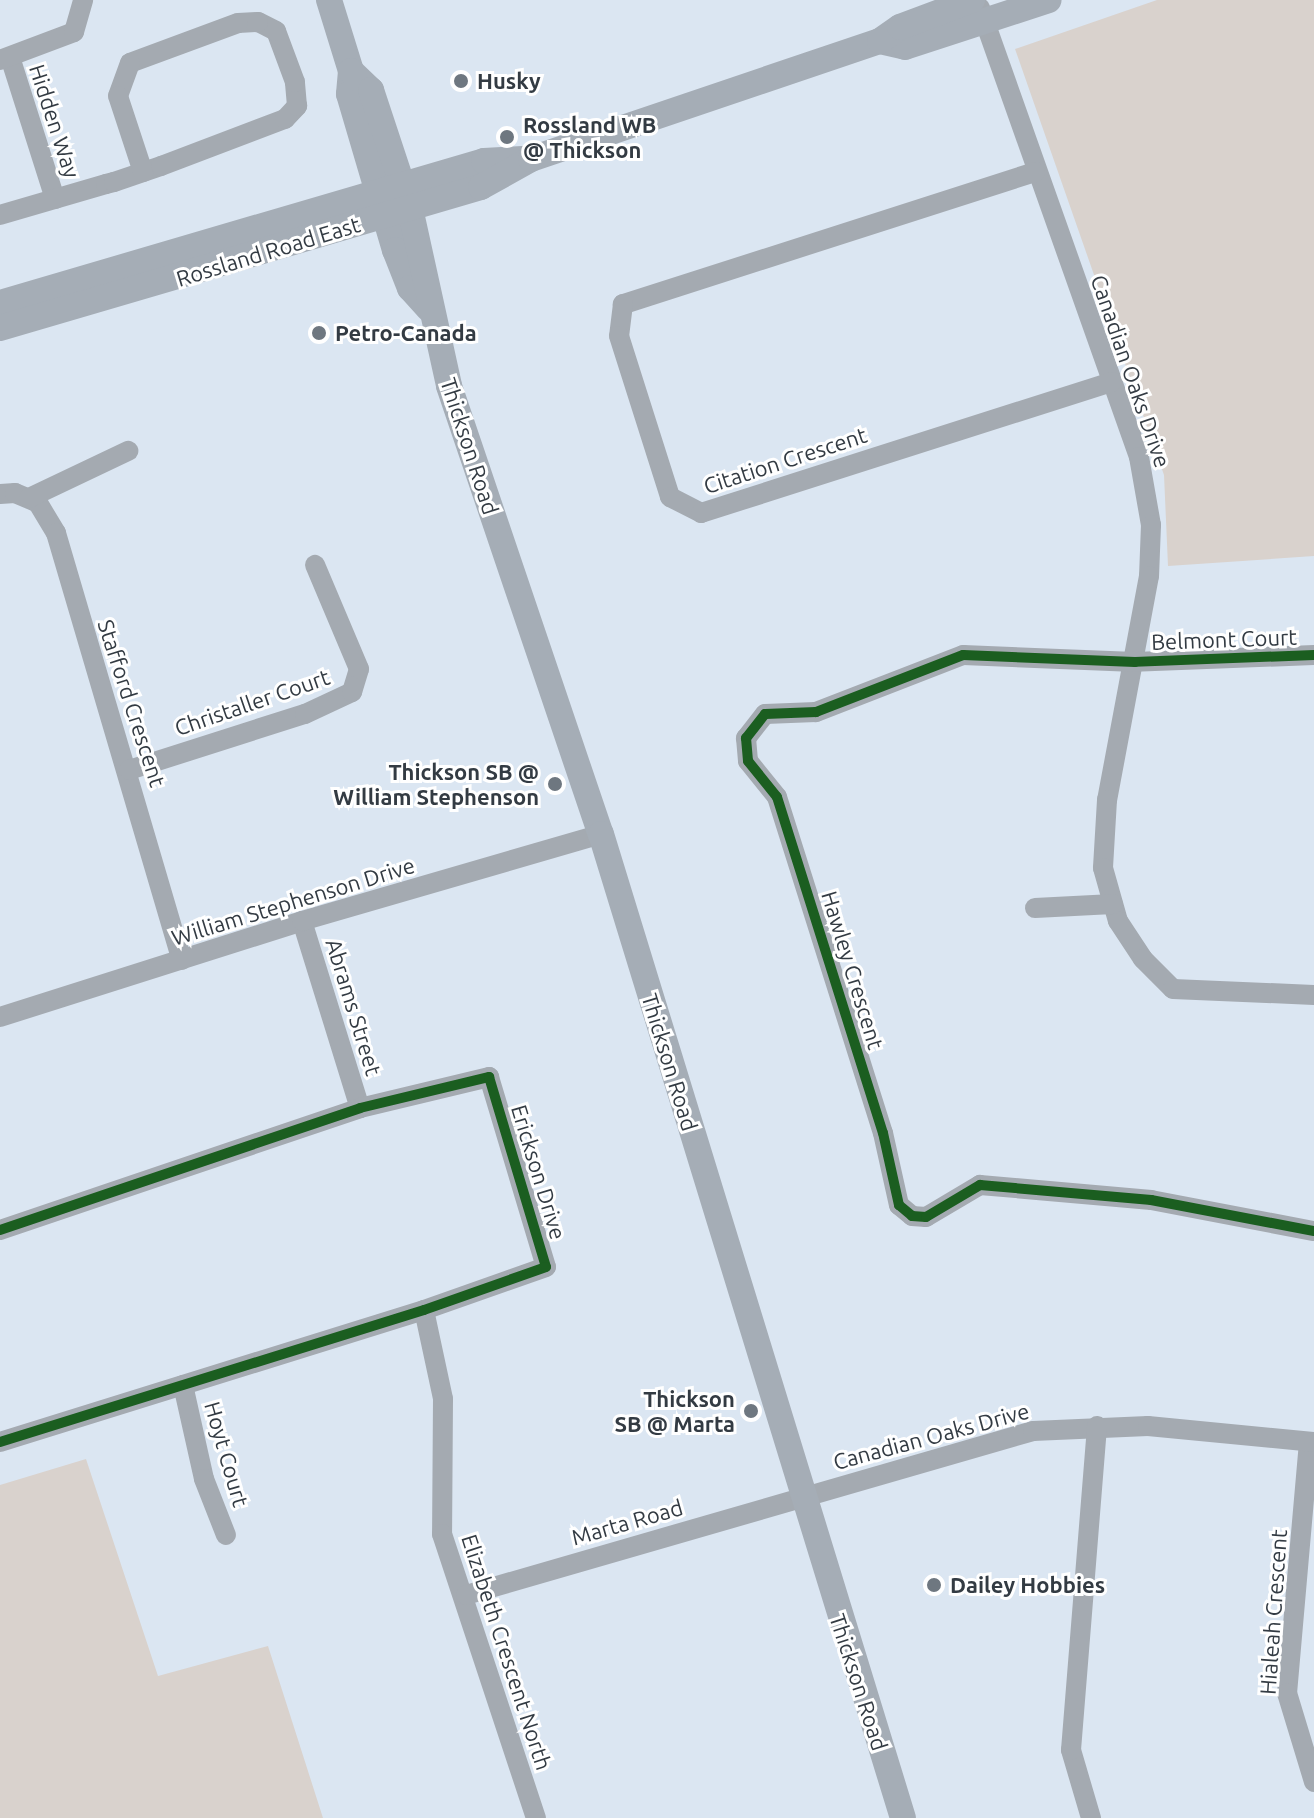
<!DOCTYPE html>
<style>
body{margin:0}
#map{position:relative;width:1314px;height:1818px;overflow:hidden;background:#dbe6f2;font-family:Ubuntu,sans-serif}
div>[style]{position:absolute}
.green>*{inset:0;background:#d9d2cd}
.minor>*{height:20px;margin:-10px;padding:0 10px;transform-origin:10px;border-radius:10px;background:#a4aab1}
.major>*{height:26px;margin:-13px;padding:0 13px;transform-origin:13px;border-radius:13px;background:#a5adb6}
.cycleway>*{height:10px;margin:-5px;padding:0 5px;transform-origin:5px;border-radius:5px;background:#1b5e20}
.dots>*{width:22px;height:22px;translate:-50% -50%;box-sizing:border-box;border:4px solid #fff;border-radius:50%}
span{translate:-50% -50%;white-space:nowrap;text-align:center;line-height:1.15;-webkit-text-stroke:6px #fff;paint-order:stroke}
.poi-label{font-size:22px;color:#333b43;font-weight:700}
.left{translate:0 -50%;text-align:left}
.right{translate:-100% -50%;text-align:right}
.street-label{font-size:22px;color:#333b43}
</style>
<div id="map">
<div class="green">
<i style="clip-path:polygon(1157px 0,1314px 0,1314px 556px,1168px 566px,1164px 475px,1015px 49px)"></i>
<i style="clip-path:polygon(86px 1459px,158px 1676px,268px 1646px,323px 1818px,0 1818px,0 1485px)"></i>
</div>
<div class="minor">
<i style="left:980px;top:8px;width:476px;rotate:70.5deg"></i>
<i style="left:1139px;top:457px;width:69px;rotate:80deg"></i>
<i style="left:1151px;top:525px;width:51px;rotate:92.2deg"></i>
<i style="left:1149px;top:576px;width:228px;rotate:100.6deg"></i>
<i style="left:1107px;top:800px;width:68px;rotate:93.4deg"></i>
<i style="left:1103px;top:868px;width:55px;rotate:74.2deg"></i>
<i style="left:1118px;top:921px;width:45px;rotate:56.7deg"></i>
<i style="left:1143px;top:959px;width:42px;rotate:45deg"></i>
<i style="left:1173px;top:989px;width:141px;rotate:2.4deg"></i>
<i style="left:10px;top:57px;width:149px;rotate:72.4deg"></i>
<i style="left:0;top:60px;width:79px;rotate:-20.7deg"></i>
<i style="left:74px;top:32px;width:33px;rotate:-74deg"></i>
<i style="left:1035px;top:172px;width:433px;rotate:162.2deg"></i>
<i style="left:623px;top:304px;width:32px;rotate:97deg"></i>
<i style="left:619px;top:336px;width:169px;rotate:72.4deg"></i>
<i style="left:670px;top:497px;width:35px;rotate:27deg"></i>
<i style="left:701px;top:513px;width:431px;rotate:-17.7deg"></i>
<i style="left:0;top:215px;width:110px;rotate:-16.3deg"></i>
<i style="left:106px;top:184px;width:8px;rotate:-14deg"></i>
<i style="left:114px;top:182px;width:50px;rotate:-18.8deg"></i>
<i style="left:161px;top:166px;width:133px;rotate:-20.8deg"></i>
<i style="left:285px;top:119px;width:18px;rotate:-47deg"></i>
<i style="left:297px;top:106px;width:24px;rotate:-95deg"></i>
<i style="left:295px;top:82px;width:54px;rotate:-110.4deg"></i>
<i style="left:276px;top:31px;width:20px;rotate:-153deg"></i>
<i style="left:258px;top:22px;width:20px;rotate:177deg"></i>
<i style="left:238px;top:23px;width:115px;rotate:159.7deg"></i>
<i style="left:130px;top:63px;width:35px;rotate:110deg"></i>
<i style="left:118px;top:96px;width:80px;rotate:71.8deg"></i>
<i style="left:0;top:494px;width:15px;rotate:-4deg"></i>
<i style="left:15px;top:493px;width:25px;rotate:23deg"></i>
<i style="left:38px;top:503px;width:35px;rotate:59deg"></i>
<i style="left:56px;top:533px;width:445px;rotate:73.6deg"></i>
<i style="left:29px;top:498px;width:110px;rotate:-25.4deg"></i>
<i style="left:1314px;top:655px;width:179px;rotate:177.8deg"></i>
<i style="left:1135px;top:662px;width:172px;rotate:-177.7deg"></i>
<i style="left:963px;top:655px;width:158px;rotate:158.8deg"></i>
<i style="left:816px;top:712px;width:51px;rotate:177.8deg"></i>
<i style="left:765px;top:714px;width:31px;rotate:128deg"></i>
<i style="left:746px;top:738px;width:23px;rotate:85deg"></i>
<i style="left:748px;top:761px;width:46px;rotate:51.1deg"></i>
<i style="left:777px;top:797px;width:352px;rotate:72.5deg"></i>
<i style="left:883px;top:1133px;width:74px;rotate:77.5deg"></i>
<i style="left:899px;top:1205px;width:17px;rotate:40deg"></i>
<i style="left:912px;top:1216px;width:14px;rotate:4deg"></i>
<i style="left:926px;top:1217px;width:63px;rotate:-30.7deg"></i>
<i style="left:980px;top:1185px;width:172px;rotate:5deg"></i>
<i style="left:1151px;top:1200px;width:166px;rotate:10.8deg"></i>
<i style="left:129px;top:770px;width:185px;rotate:-17.7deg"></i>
<i style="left:305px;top:714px;width:52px;rotate:-25.1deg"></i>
<i style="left:352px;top:692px;width:24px;rotate:-73deg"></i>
<i style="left:359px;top:669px;width:113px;rotate:-112.9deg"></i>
<i style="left:1035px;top:908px;width:78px;rotate:-2.9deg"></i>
<i style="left:302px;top:921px;width:196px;rotate:72.8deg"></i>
<i style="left:0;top:1017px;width:317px;rotate:-17.6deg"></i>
<i style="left:302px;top:921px;width:311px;rotate:-16.2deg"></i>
<i style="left:0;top:1230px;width:380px;rotate:-18.7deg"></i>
<i style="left:360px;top:1108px;width:133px;rotate:-13.5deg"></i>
<i style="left:489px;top:1077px;width:198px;rotate:73.3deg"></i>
<i style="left:546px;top:1267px;width:129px;rotate:160.6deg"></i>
<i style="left:424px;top:1310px;width:444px;rotate:162.7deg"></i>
<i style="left:424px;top:1310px;width:91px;rotate:77.9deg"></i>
<i style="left:443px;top:1399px;width:135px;rotate:90.4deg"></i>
<i style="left:442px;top:1534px;width:299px;rotate:71.7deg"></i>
<i style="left:183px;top:1385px;width:96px;rotate:77.4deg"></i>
<i style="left:204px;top:1479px;width:60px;rotate:68.6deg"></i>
<i style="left:1309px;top:1442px;width:252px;rotate:95deg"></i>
<i style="left:1287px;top:1693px;width:93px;rotate:73.1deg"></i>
<i style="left:466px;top:1595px;width:590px;rotate:-16.13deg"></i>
<i style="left:1033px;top:1431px;width:115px;rotate:-2.5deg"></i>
<i style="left:1148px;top:1426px;width:167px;rotate:5.5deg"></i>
<i style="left:1091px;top:1818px;width:71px;rotate:-106.4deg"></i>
<i style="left:1071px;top:1750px;width:325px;rotate:-85.4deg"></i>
</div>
<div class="major">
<i style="left:329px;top:0;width:74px;rotate:72.8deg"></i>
<i style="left:351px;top:71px;width:23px;rotate:95deg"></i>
<i style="left:349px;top:94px;width:163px;rotate:73.6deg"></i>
<i style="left:395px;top:250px;width:41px;rotate:68.5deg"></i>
<i style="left:410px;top:288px;width:28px;rotate:48deg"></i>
<i style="left:880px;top:41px;width:26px;rotate:13deg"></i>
<i style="left:905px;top:47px;width:151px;rotate:-18.1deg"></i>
<i style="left:351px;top:71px;width:28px;rotate:44deg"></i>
<i style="left:371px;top:90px;width:124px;rotate:71.7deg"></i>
<i style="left:410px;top:208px;width:182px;rotate:77.6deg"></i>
<i style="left:449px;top:386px;width:473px;rotate:71.3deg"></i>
<i style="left:601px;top:834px;width:1029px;rotate:72.94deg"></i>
<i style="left:0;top:303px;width:504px;rotate:-16.35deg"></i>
<i style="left:484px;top:161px;width:39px;rotate:-3deg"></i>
<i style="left:0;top:328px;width:501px;rotate:-16.34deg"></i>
<i style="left:481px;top:187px;width:57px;rotate:-29.2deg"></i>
<i style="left:531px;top:159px;width:368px;rotate:-18.7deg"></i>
<i style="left:880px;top:41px;width:24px;rotate:-35deg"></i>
<i style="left:900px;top:27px;width:77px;rotate:-20.6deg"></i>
</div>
<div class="cycleway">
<i style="left:1314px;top:655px;width:179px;rotate:177.8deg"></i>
<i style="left:1135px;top:662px;width:172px;rotate:-177.7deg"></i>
<i style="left:963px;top:655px;width:158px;rotate:158.8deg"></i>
<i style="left:816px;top:712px;width:51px;rotate:177.8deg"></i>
<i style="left:765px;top:714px;width:31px;rotate:128deg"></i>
<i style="left:746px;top:738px;width:23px;rotate:85deg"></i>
<i style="left:748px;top:761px;width:46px;rotate:51.1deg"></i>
<i style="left:777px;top:797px;width:352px;rotate:72.5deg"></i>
<i style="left:883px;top:1133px;width:74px;rotate:77.5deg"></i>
<i style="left:899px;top:1205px;width:17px;rotate:40deg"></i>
<i style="left:912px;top:1216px;width:14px;rotate:4deg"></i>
<i style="left:926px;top:1217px;width:63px;rotate:-30.7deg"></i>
<i style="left:980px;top:1185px;width:172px;rotate:5deg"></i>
<i style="left:1151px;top:1200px;width:166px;rotate:10.8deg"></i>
<i style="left:0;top:1230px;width:380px;rotate:-18.7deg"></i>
<i style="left:360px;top:1108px;width:133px;rotate:-13.5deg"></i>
<i style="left:489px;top:1077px;width:198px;rotate:73.3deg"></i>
<i style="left:546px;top:1267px;width:129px;rotate:160.6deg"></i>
<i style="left:424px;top:1310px;width:444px;rotate:162.7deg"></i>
</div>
<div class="dots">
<i style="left:461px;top:81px;background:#6e7780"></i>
<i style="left:507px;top:137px;background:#6e7780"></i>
<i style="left:319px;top:333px;background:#6e7780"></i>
<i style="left:555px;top:784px;background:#6e7780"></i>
<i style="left:751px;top:1411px;background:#6e7780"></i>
<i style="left:934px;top:1585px;background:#6e7780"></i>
</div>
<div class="poi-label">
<span class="left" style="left:477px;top:81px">Husky</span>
<span class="left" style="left:523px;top:137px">Rossland WB<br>@ Thickson</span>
<span class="left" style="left:335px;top:333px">Petro-Canada</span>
<span class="right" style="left:539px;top:784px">Thickson SB @<br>William Stephenson</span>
<span class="right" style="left:735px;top:1411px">Thickson<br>SB @ Marta</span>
<span class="left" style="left:950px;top:1585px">Dailey Hobbies</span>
</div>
<div class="street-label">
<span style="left:55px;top:121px;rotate:72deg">Hidden Way</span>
<span style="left:268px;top:251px;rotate:-17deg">Rossland Road East</span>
<span style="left:1131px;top:371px;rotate:71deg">Canadian Oaks Drive</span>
<span style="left:470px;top:446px;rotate:72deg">Thickson Road</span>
<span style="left:785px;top:460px;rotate:-18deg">Citation Crescent</span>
<span style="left:1224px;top:639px;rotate:-2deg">Belmont Court</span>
<span style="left:252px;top:702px;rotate:-19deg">Christaller Court</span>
<span style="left:132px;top:703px;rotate:72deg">Stafford Crescent</span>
<span style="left:293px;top:901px;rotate:-17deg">William Stephenson Drive</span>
<span style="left:853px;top:970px;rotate:73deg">Hawley Crescent</span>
<span style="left:354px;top:1007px;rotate:73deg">Abrams Street</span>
<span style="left:670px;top:1062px;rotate:73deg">Thickson Road</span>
<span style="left:539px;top:1172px;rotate:73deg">Erickson Drive</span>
<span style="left:931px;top:1436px;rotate:-15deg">Canadian Oaks Drive</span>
<span style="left:227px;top:1454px;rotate:74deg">Hoyt Court</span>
<span style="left:627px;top:1522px;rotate:-16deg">Marta Road</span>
<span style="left:1273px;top:1612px;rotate:-86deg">Hialeah Crescent</span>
<span style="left:507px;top:1652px;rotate:72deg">Elizabeth Crescent North</span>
<span style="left:859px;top:1682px;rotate:72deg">Thickson Road</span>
</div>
</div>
